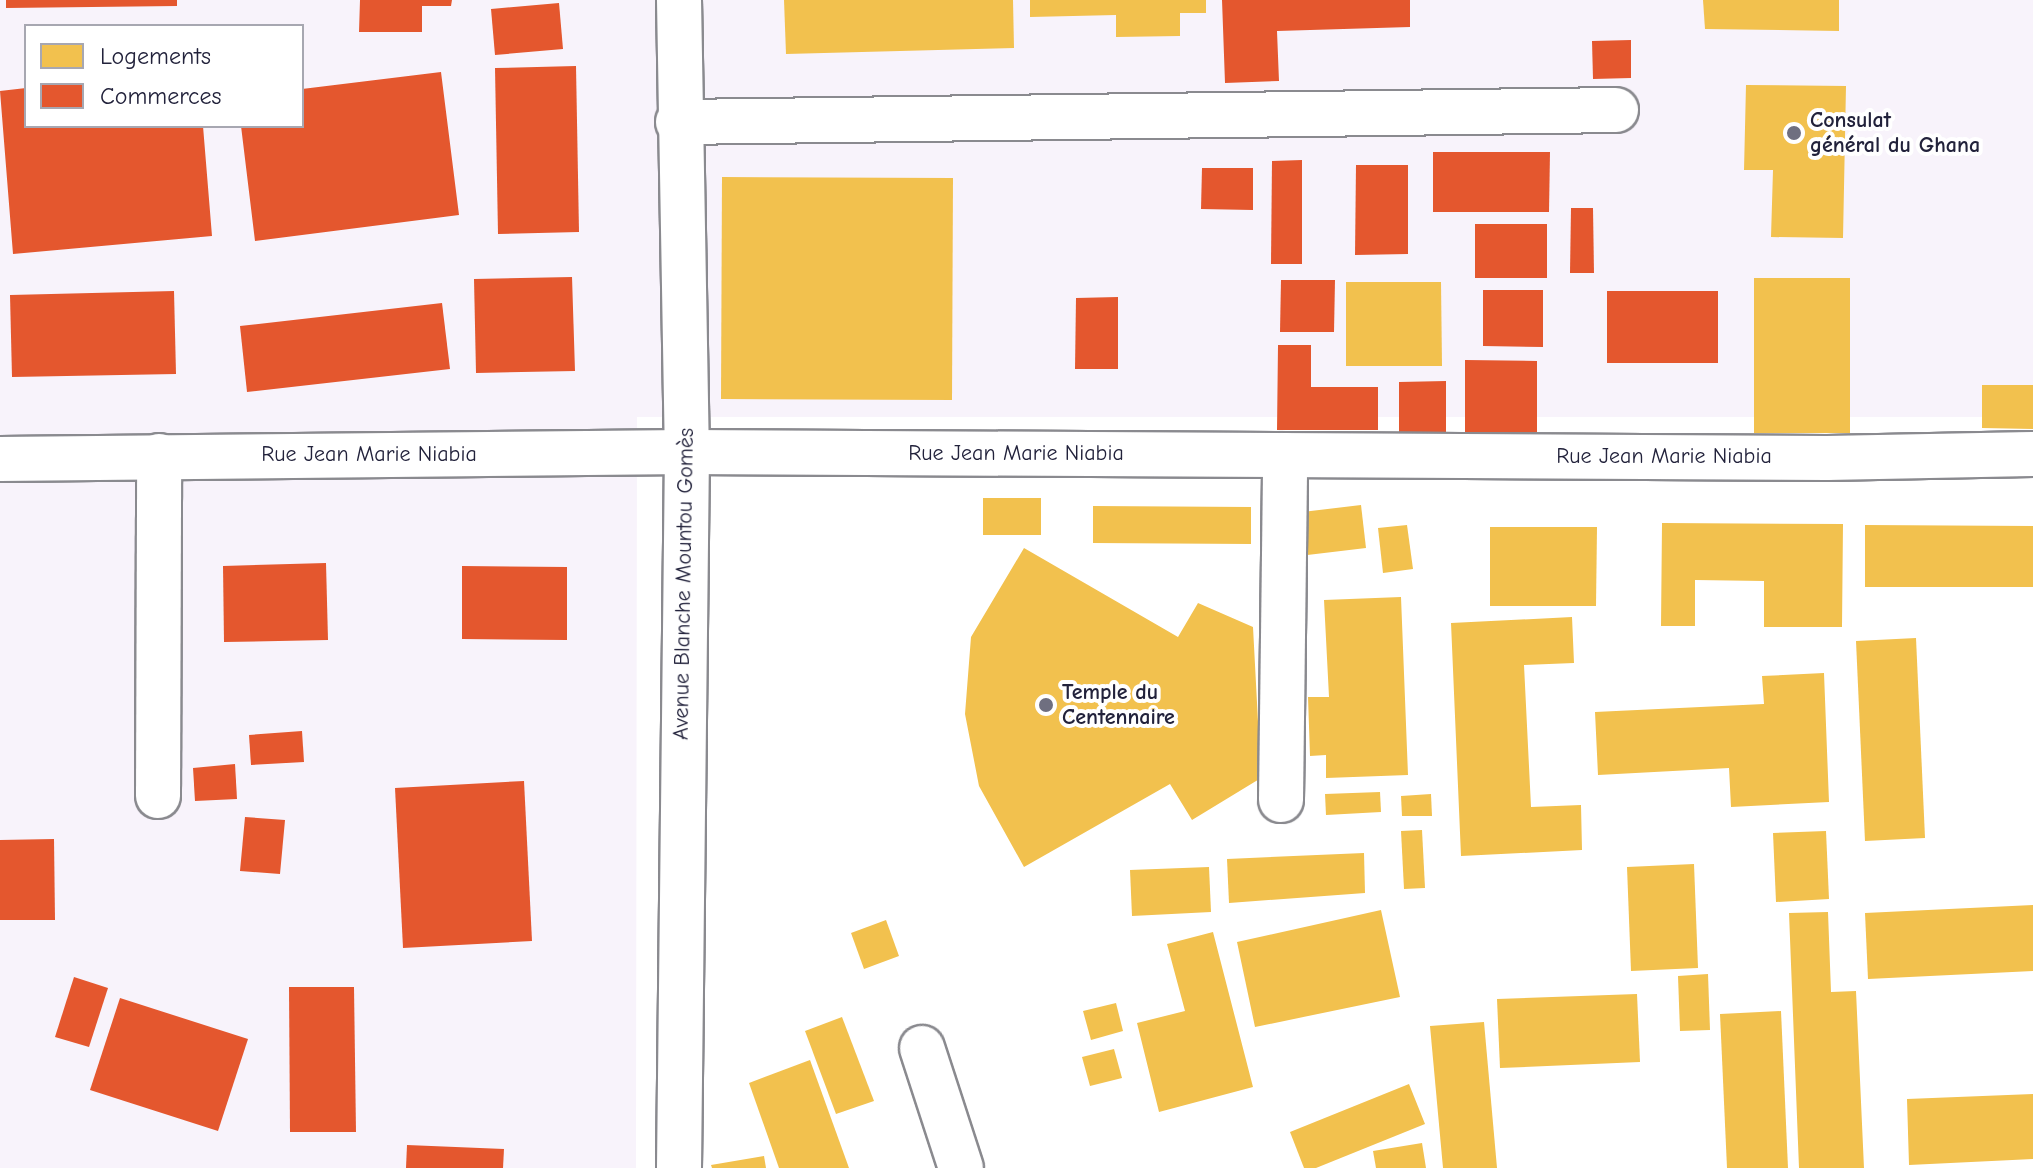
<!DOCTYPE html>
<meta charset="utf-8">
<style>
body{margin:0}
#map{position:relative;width:2033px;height:1168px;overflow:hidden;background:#fff;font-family:"Comic Neue",sans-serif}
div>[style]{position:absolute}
.built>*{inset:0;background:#f8f3fb}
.homes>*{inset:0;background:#f2c14e}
.shops>*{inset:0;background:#e4572e}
.roads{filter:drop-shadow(2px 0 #8a8a8f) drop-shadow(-2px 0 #8a8a8f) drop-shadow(0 2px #8a8a8f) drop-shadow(0 -2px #8a8a8f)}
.minor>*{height:44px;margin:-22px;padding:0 22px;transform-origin:22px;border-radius:22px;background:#fff}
.dots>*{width:22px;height:22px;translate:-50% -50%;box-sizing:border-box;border:4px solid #fff;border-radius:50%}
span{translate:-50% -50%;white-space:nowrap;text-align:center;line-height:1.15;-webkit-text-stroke:8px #fff;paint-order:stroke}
.poi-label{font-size:22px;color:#22223b;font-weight:700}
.left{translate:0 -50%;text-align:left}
.street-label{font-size:22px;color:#22223b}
.legend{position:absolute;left:24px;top:24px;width:280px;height:104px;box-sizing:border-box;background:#fff;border:2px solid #a7a7b1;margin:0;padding:10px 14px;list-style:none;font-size:24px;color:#22223b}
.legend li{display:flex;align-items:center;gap:16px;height:40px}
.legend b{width:40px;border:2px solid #a7a7b1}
</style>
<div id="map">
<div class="built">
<i style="clip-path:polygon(evenodd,0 0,2033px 0,2033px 417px,637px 417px,636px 1168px,0 1168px,0 0,26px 26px,302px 26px,302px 126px,26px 126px,26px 26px)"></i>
</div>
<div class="homes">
<i style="clip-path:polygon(784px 0,1013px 0,1014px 48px,786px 54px)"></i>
<i style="clip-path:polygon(1030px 0,1206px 0,1206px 13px,1180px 13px,1180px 36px,1116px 37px,1116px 15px,1030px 17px)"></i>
<i style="clip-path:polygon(1703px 0,1839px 0,1839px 31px,1705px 29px)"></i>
<i style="clip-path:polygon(1746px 85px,1846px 86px,1843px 238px,1771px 237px,1773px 170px,1744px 170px)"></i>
<i style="clip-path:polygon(722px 177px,953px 178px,952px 400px,721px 399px)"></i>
<i style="clip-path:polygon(1754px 278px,1850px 278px,1850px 433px,1754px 433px)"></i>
<i style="clip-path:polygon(1346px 282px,1441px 282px,1442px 366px,1346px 366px)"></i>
<i style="clip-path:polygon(1982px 385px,2033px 385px,2033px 429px,1982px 428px)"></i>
<i style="clip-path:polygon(983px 498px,1041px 498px,1041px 535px,983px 535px)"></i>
<i style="clip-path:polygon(1361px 505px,1366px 548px,1299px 556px,1294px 513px)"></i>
<i style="clip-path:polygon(1093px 506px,1251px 507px,1251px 544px,1093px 543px)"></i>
<i style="clip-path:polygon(1662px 523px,1843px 524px,1842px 627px,1764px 627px,1764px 581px,1695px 580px,1695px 626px,1661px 626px)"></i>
<i style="clip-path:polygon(1407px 525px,1413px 569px,1383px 573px,1378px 528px)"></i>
<i style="clip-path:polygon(1865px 525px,2033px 526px,2033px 587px,1865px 587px)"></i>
<i style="clip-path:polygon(1490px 527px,1597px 527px,1596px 606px,1490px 606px)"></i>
<i style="clip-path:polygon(1024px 548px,1178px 637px,1198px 603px,1253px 627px,1261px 778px,1192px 820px,1170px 784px,1024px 867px,979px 786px,965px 714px,971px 637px)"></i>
<i style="clip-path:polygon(1401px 597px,1408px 775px,1326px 778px,1326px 755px,1310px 756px,1308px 697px,1329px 697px,1324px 600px)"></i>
<i style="clip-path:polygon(1572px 617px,1574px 663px,1524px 665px,1531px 807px,1581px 805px,1582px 850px,1461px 856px,1451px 623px)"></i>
<i style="clip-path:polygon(1916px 638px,1925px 838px,1865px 841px,1856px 641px)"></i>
<i style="clip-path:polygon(1824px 673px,1829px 802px,1731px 807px,1729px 768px,1598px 775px,1595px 712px,1764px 704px,1762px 676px)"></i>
<i style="clip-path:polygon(1380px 792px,1381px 812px,1326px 815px,1325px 794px)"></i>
<i style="clip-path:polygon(1431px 794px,1432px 816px,1402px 816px,1401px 796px)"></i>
<i style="clip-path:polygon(1422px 830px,1425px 888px,1404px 889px,1401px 831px)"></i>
<i style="clip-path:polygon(1826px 831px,1829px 899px,1776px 902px,1773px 833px)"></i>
<i style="clip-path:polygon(1364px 853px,1365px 893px,1229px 903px,1227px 859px)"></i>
<i style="clip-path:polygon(1694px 864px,1698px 968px,1631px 971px,1627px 867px)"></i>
<i style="clip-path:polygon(1209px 867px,1211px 912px,1132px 916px,1130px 870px)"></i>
<i style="clip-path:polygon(2033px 905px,2033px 971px,1868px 979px,1865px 913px)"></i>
<i style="clip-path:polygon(1381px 910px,1400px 997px,1255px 1027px,1237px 942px)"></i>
<i style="clip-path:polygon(1828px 912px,1831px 992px,1856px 991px,1864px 1168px,1799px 1168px,1789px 913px)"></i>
<i style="clip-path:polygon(886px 920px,899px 956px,864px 969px,851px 933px)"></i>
<i style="clip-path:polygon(1213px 932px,1253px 1087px,1159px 1112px,1137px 1023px,1185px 1011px,1167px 944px)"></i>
<i style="clip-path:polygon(1708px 974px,1710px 1030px,1680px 1031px,1678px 976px)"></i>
<i style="clip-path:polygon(1637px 994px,1640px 1062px,1500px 1068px,1497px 999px)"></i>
<i style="clip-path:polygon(1116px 1003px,1123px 1031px,1091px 1040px,1083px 1011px)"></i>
<i style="clip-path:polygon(1781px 1011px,1788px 1168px,1727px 1168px,1720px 1014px)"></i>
<i style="clip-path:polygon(842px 1017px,874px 1101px,836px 1114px,805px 1031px)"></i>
<i style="clip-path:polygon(1484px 1022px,1497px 1168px,1443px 1168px,1430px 1026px)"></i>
<i style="clip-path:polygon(1114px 1049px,1122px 1078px,1090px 1086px,1082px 1057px)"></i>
<i style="clip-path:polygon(810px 1060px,849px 1168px,779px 1168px,749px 1083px)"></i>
<i style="clip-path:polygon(1409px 1084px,1425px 1124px,1316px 1168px,1304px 1168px,1290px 1132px)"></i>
<i style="clip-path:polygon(2033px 1094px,2033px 1159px,1909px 1165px,1907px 1099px)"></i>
<i style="clip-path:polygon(1422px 1143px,1426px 1168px,1376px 1168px,1373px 1151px)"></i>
<i style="clip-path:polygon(764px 1156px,766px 1168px,712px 1168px,711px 1165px)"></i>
</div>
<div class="shops">
<i style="clip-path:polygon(6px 0,177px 0,177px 6px,6px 8px)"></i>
<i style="clip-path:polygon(360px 0,452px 0,451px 6px,422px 6px,422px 32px,359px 32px)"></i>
<i style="clip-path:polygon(1222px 0,1410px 0,1410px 27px,1277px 31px,1279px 81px,1225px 83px)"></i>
<i style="clip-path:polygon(559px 3px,563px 49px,495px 55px,491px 9px)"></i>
<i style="clip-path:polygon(1631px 40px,1631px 78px,1593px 79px,1592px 41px)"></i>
<i style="clip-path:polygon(576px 66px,579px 232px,498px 234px,495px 68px)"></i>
<i style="clip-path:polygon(441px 72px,459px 215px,255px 241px,241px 126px,302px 126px,302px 89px)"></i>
<i style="clip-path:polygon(26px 88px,26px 126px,203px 126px,212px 236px,13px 254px,0 91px)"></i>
<i style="clip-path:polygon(1433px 152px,1550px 152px,1549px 212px,1433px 212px)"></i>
<i style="clip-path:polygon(1302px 160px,1302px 264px,1271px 264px,1272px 161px)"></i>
<i style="clip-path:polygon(1356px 165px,1408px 165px,1408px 254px,1355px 255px)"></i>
<i style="clip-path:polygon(1202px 168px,1253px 168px,1253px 210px,1201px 209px)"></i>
<i style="clip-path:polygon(1571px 208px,1593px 208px,1594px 273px,1570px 273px)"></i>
<i style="clip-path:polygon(1475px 224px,1547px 224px,1547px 278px,1475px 278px)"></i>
<i style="clip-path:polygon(572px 277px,575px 371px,476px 373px,474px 279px)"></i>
<i style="clip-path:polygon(1281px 280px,1335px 280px,1334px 332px,1280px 332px)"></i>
<i style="clip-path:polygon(1483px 290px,1543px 290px,1543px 347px,1483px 346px)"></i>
<i style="clip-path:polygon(174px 291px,176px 374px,12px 377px,10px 295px)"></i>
<i style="clip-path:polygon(1607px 291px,1718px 291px,1718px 363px,1607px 363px)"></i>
<i style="clip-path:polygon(1118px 297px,1118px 369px,1075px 369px,1076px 298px)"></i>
<i style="clip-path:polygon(442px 303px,450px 369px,247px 392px,240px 326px)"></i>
<i style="clip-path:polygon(1278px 345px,1311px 345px,1311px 387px,1378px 387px,1378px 430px,1277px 430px)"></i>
<i style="clip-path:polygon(1465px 360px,1537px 361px,1537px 434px,1465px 434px)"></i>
<i style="clip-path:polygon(1446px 381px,1446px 434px,1399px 435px,1399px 382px)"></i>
<i style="clip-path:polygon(326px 563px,328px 640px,224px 642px,223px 566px)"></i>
<i style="clip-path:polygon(462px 566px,567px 567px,567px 640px,462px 639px)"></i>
<i style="clip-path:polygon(302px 731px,304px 762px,251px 765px,249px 735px)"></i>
<i style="clip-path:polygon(235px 764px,237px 799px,195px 801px,193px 768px)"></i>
<i style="clip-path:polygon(524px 781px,532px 941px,403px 948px,395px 788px)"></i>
<i style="clip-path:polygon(245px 817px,285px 820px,280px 874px,240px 871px)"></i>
<i style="clip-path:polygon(54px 839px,55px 920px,0 920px,0 840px)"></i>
<i style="clip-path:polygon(74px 977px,108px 988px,89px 1047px,55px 1037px)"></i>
<i style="clip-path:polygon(289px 987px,354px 987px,356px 1132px,290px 1132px)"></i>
<i style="clip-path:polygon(120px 998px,248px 1039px,218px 1131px,90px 1090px)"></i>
<i style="clip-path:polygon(407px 1145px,504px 1149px,503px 1168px,406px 1168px)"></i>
</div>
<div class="roads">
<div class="minor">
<i style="left:679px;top:0;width:452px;rotate:89deg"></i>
<i style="left:687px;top:452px;width:716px;rotate:90.64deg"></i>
<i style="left:678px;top:122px;width:938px;rotate:-0.73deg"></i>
<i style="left:0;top:459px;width:687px;rotate:-0.58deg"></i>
<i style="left:687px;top:452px;width:1140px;rotate:0.3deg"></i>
<i style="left:1827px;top:458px;width:206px;rotate:-1.1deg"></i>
<i style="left:158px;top:796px;width:340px;rotate:-89.8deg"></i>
<i style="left:1281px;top:800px;width:345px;rotate:-89.3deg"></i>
<i style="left:922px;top:1048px;width:126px;rotate:72deg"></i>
</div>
</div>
<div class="dots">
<i style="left:1794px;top:133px;background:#6f6f80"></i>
<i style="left:1046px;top:705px;background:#6f6f80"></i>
</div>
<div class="poi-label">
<span class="left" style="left:1810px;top:133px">Consulat<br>général du Ghana</span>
<span class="left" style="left:1062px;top:705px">Temple du<br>Centennaire</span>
</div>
<div class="street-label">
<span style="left:1016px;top:454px">Rue Jean Marie Niabia</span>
<span style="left:369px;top:455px">Rue Jean Marie Niabia</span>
<span style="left:1664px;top:457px">Rue Jean Marie Niabia</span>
<span style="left:684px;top:584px;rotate:-89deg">Avenue Blanche Mountou Gomès</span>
</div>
<ul class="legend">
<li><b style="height:22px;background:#f2c14e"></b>Logements</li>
<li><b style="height:22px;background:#e4572e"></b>Commerces</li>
</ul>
</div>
